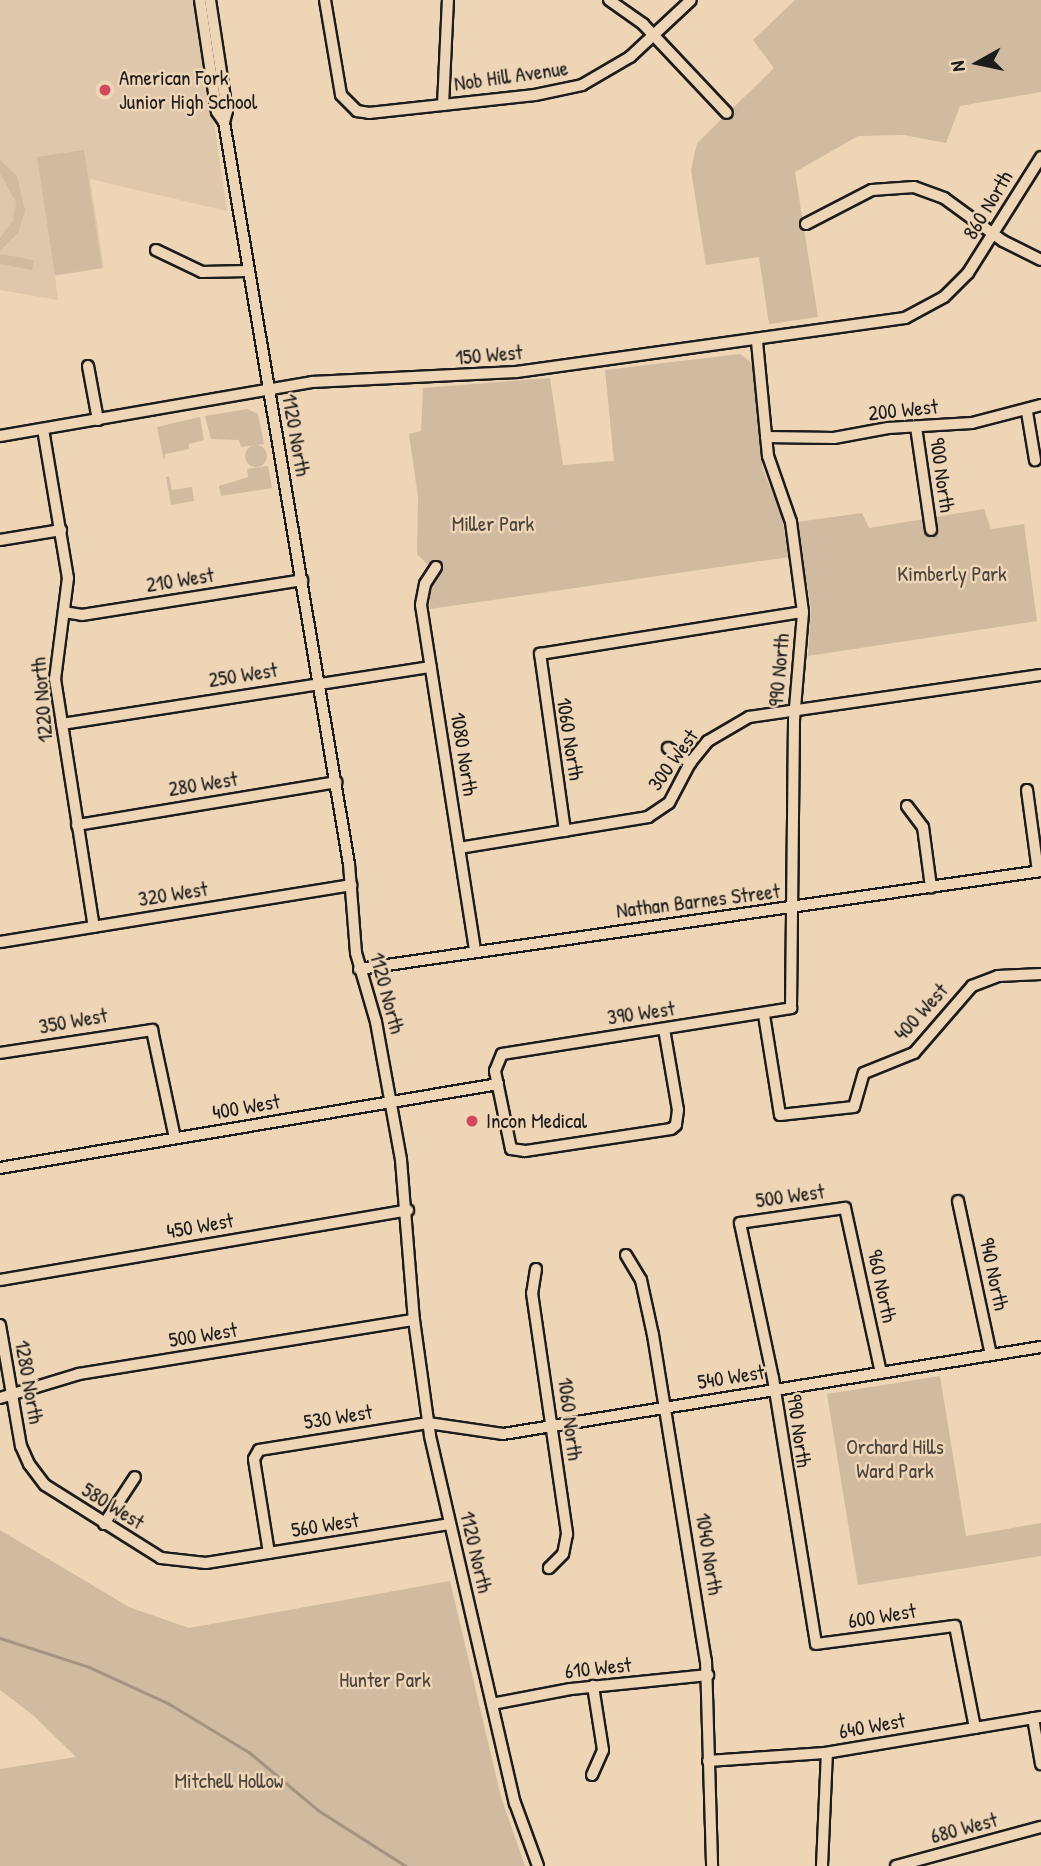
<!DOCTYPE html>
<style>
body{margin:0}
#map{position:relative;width:1041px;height:1866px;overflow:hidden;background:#eed5b6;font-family:"Patrick Hand",sans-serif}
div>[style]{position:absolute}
.built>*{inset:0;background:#dec7ab}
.green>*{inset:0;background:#d0baa0}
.round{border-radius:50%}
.stream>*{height:2.5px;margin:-1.25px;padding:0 1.25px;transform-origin:1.25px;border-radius:1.25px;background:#a39380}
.roads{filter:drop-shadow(2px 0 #1c1c1c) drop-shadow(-2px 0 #1c1c1c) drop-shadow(0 2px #1c1c1c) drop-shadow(0 -2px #1c1c1c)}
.minor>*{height:10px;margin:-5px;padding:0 5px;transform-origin:5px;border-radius:5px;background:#eed5b6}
.dots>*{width:19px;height:19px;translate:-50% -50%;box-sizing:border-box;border:4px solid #eed5b6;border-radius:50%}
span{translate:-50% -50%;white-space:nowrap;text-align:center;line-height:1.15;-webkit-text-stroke:5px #eed5b6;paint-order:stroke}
.street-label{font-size:21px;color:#1c1c1c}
.poi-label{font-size:21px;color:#1c1c1c}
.left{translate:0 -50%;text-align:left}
.park-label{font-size:21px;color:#49443d}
.north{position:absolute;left:943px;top:28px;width:70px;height:70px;-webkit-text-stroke:5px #eed5b6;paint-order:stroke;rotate:261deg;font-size:19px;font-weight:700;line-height:28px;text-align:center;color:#1c1c1c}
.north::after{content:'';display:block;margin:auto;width:24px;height:32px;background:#1c1c1c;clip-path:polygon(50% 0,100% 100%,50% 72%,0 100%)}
</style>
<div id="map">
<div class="built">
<i style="clip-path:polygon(0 0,196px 0,227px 211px,90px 179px,104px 268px,55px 276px,58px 300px,0 290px)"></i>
</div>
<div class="green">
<i style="clip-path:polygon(795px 0,1041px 0,1041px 92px,960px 106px,946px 143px,904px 135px,858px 136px,795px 172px,818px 317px,769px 324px,759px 257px,706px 265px,691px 170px,697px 143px,774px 68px,753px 40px)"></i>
<i style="clip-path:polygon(84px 150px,102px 268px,55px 275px,37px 157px)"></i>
<i style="clip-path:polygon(0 160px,17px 176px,25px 211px,18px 233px,0 251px,0 238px,13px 220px,16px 202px,0 173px)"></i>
<i style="clip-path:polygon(0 254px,34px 260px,32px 270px,0 264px)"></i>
<i style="clip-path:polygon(740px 354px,753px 364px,763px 470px,781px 513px,789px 557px,430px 609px,428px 565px,417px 554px,418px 497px,409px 434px,421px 431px,423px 388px,550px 378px,563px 465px,614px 461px,605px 370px)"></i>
<i style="clip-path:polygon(247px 409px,258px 414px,264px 444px,241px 447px,239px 440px,211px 439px,205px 416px)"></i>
<i style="clip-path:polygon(200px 417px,204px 440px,189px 444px,189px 449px,165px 454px,164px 461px,157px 427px)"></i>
<i class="round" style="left:245px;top:445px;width:22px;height:22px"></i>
<i style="clip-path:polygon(268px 466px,272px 488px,221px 496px,219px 486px,248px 477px,247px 469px)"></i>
<i style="clip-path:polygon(169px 476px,172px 490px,192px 487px,194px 501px,171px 505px,166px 477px)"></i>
<i style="clip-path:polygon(984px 509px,991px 529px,1024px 524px,1037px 621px,808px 656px,811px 608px,797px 522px,862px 513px,869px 528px)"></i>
<i style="clip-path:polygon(940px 1376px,966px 1536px,1041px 1523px,1041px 1556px,858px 1585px,827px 1394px)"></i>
<i style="clip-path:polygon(0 1530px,129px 1607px,189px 1628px,450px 1581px,501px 1797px,525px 1866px,0 1866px,0 1769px,76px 1757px,34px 1716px,0 1690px)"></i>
</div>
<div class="stream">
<i style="left:0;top:1638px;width:94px;rotate:18deg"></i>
<i style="left:89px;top:1667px;width:87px;rotate:24.5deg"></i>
<i style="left:168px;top:1703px;width:95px;rotate:31.2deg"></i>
<i style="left:249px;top:1752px;width:90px;rotate:40deg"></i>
<i style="left:318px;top:1810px;width:104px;rotate:32.5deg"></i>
</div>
<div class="roads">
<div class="minor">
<i style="left:200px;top:0;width:113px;rotate:81.4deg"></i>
<i style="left:217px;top:112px;width:12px;rotate:55deg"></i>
<i style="left:210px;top:0;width:112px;rotate:81.3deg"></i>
<i style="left:227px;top:111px;width:11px;rotate:105deg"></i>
<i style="left:224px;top:122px;width:752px;rotate:80.44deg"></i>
<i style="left:349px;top:864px;width:89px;rotate:85.5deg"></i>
<i style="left:356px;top:953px;width:72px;rotate:73.8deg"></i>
<i style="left:376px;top:1022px;width:140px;rotate:79.7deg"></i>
<i style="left:401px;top:1160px;width:161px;rotate:85.4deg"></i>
<i style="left:414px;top:1320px;width:117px;rotate:82.1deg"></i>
<i style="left:430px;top:1436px;width:377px;rotate:77deg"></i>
<i style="left:515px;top:1803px;width:67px;rotate:69.9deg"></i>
<i style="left:325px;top:0;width:96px;rotate:80.4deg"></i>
<i style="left:341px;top:95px;width:23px;rotate:45deg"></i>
<i style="left:357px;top:111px;width:12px;rotate:9deg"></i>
<i style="left:369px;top:113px;width:167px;rotate:-6.2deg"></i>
<i style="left:535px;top:95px;width:48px;rotate:-12deg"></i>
<i style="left:582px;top:85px;width:56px;rotate:-30.3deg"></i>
<i style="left:630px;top:57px;width:83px;rotate:-43.1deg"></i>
<i style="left:609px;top:0;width:42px;rotate:35.2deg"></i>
<i style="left:643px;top:24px;width:122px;rotate:46.7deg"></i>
<i style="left:443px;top:105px;width:105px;rotate:-87.3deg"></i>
<i style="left:806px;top:224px;width:74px;rotate:-27.3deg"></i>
<i style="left:872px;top:190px;width:42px;rotate:-4.1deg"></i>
<i style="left:914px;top:187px;width:32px;rotate:20deg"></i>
<i style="left:944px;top:198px;width:73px;rotate:36.1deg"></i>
<i style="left:1003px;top:241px;width:42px;rotate:26.6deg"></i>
<i style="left:156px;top:250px;width:51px;rotate:25.6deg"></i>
<i style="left:202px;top:272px;width:46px;rotate:-1.2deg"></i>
<i style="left:88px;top:366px;width:55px;rotate:79.5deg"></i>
<i style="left:1027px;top:412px;width:49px;rotate:80.5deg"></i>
<i style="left:916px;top:427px;width:104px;rotate:81.7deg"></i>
<i style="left:43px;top:429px;width:151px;rotate:80.5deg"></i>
<i style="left:68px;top:578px;width:102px;rotate:97.3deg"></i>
<i style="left:55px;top:679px;width:251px;rotate:81.1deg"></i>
<i style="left:0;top:436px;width:317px;rotate:-9.8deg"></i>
<i style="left:312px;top:382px;width:204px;rotate:-2.8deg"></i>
<i style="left:516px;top:372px;width:393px;rotate:-7.9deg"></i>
<i style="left:905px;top:318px;width:44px;rotate:-28.3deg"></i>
<i style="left:944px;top:297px;width:34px;rotate:-45deg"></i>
<i style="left:968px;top:273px;width:137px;rotate:-57.8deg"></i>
<i style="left:766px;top:437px;width:68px;rotate:0.8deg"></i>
<i style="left:834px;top:438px;width:55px;rotate:-10.5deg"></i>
<i style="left:888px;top:428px;width:84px;rotate:-3.4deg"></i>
<i style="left:972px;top:423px;width:71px;rotate:-14.6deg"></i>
<i style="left:0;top:540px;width:62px;rotate:-9.3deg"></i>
<i style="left:436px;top:567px;width:20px;rotate:123deg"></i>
<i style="left:425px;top:584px;width:21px;rotate:101deg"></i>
<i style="left:421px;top:605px;width:350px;rotate:81.1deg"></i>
<i style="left:64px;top:612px;width:18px;rotate:9deg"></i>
<i style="left:82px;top:615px;width:223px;rotate:-9deg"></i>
<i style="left:62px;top:724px;width:373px;rotate:-8.8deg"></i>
<i style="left:668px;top:748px;width:27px;rotate:34deg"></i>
<i style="left:1027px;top:790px;width:82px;rotate:82.3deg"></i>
<i style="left:907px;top:806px;width:26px;rotate:53deg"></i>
<i style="left:923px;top:827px;width:61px;rotate:82.4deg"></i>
<i style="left:77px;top:825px;width:263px;rotate:-9.4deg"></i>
<i style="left:565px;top:831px;width:179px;rotate:-98deg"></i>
<i style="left:540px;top:654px;width:266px;rotate:-9.1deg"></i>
<i style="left:459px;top:848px;width:192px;rotate:-9.3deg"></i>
<i style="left:648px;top:817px;width:25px;rotate:-34deg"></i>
<i style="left:669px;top:803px;width:45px;rotate:-62.3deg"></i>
<i style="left:690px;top:763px;width:28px;rotate:-51deg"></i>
<i style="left:708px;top:741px;width:48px;rotate:-30.3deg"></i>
<i style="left:749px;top:717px;width:295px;rotate:-8.2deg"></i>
<i style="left:0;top:942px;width:356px;rotate:-9.2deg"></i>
<i style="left:359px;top:969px;width:689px;rotate:-8.18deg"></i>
<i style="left:764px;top:1015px;width:101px;rotate:80.9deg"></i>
<i style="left:780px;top:1115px;width:74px;rotate:-6.2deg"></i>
<i style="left:854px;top:1107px;width:35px;rotate:-74deg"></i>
<i style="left:864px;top:1073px;width:54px;rotate:-21.8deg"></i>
<i style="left:914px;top:1053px;width:89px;rotate:-49.1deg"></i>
<i style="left:972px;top:986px;width:28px;rotate:-21deg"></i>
<i style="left:998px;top:976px;width:43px;rotate:-2.7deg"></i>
<i style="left:664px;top:1029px;width:82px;rotate:80.2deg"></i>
<i style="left:678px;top:1110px;width:15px;rotate:98deg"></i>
<i style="left:676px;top:1125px;width:6px;rotate:141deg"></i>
<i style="left:671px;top:1129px;width:148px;rotate:171.4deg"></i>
<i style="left:525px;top:1151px;width:14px;rotate:-172deg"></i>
<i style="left:511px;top:1149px;width:80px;rotate:-101.6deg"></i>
<i style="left:495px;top:1071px;width:18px;rotate:-68deg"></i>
<i style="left:502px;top:1054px;width:293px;rotate:-9deg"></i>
<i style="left:791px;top:1008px;width:288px;rotate:-89.4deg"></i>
<i style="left:794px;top:720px;width:108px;rotate:-85.2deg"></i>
<i style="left:803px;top:612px;width:91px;rotate:-97.6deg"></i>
<i style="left:791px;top:522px;width:70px;rotate:-109.2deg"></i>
<i style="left:768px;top:456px;width:116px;rotate:-95.5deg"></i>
<i style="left:0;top:1053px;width:154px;rotate:-8.6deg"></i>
<i style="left:152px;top:1030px;width:110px;rotate:78deg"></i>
<i style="left:0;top:1168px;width:505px;rotate:-9.57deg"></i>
<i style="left:958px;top:1201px;width:157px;rotate:77.9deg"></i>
<i style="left:626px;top:1255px;width:29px;rotate:59deg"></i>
<i style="left:641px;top:1280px;width:56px;rotate:77.7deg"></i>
<i style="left:653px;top:1335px;width:330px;rotate:80.8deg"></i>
<i style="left:706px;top:1661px;width:205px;rotate:88.3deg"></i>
<i style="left:536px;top:1269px;width:24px;rotate:99deg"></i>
<i style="left:532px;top:1293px;width:244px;rotate:81.7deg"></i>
<i style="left:567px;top:1534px;width:20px;rotate:101deg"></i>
<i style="left:563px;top:1554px;width:20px;rotate:135deg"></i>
<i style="left:0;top:1280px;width:414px;rotate:-9.7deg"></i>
<i style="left:0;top:1325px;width:123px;rotate:80.2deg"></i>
<i style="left:21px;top:1446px;width:20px;rotate:66deg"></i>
<i style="left:29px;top:1464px;width:26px;rotate:53deg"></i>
<i style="left:45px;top:1485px;width:137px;rotate:32.2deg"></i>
<i style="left:161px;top:1558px;width:45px;rotate:6.3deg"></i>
<i style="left:206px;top:1563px;width:246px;rotate:-9.1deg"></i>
<i style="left:881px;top:1373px;width:169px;rotate:-102.3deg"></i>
<i style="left:845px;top:1208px;width:106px;rotate:171.9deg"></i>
<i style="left:740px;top:1223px;width:158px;rotate:78deg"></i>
<i style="left:773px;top:1378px;width:269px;rotate:80.8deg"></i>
<i style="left:816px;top:1644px;width:140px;rotate:-7.4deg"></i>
<i style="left:955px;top:1626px;width:104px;rotate:78.9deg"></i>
<i style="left:0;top:1398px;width:83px;rotate:-16.9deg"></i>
<i style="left:79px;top:1374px;width:339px;rotate:-9.2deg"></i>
<i style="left:104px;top:1524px;width:56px;rotate:-56.6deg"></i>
<i style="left:269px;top:1553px;width:95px;rotate:-99.1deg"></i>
<i style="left:254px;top:1459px;width:10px;rotate:-61deg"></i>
<i style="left:259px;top:1450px;width:171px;rotate:-9.1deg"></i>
<i style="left:428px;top:1423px;width:76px;rotate:8.3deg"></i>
<i style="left:503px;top:1434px;width:545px;rotate:-9.19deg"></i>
<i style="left:492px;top:1704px;width:80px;rotate:-10.8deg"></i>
<i style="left:571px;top:1689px;width:138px;rotate:-5.8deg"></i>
<i style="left:1033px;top:1718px;width:47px;rotate:80.1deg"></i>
<i style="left:708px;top:1761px;width:117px;rotate:-3.9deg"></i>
<i style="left:825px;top:1753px;width:219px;rotate:-9.5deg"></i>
<i style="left:592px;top:1775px;width:27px;rotate:-66deg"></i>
<i style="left:603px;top:1750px;width:65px;rotate:-98.9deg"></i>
<i style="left:822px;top:1866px;width:113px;rotate:-87.5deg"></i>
<i style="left:896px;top:1866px;width:150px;rotate:-15.1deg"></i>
</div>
</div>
<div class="dots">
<i style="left:105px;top:90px;background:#d1495b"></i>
<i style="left:472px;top:1121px;background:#d1495b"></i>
</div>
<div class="street-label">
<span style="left:511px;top:76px;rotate:-8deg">Nob Hill Avenue</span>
<span style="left:988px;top:205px;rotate:-59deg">860 North</span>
<span style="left:489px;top:355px;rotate:-5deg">150 West</span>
<span style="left:903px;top:410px;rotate:-6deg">200 West</span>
<span style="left:296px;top:435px;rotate:80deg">1120 North</span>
<span style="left:942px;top:475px;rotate:82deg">900 North</span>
<span style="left:180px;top:580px;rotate:-9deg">210 West</span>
<span style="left:779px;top:670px;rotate:-85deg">990 North</span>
<span style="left:243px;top:675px;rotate:-9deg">250 West</span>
<span style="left:42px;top:700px;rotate:-95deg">1220 North</span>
<span style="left:570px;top:739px;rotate:81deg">1060 North</span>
<span style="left:464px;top:754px;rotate:81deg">1080 North</span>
<span style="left:673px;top:760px;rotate:-54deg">300 West</span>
<span style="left:203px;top:784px;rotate:-9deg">280 West</span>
<span style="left:173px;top:894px;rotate:-9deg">320 West</span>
<span style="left:698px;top:901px;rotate:-7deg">Nathan Barnes Street</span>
<span style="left:387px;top:993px;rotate:75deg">1120 North</span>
<span style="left:921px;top:1012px;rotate:-48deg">400 West</span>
<span style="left:641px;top:1013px;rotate:-8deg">390 West</span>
<span style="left:73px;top:1021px;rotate:-10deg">350 West</span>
<span style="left:246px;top:1107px;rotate:-10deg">400 West</span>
<span style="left:790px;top:1196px;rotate:-8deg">500 West</span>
<span style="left:200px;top:1226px;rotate:-10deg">450 West</span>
<span style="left:994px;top:1274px;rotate:78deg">940 North</span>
<span style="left:882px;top:1286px;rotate:78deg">960 North</span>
<span style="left:203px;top:1335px;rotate:-9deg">500 West</span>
<span style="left:731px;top:1377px;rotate:-9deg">540 West</span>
<span style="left:29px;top:1382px;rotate:80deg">1280 North</span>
<span style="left:338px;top:1417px;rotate:-9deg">530 West</span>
<span style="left:570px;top:1419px;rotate:83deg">1060 North</span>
<span style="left:799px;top:1431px;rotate:82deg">990 North</span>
<span style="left:113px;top:1506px;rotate:32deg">580 West</span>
<span style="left:325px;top:1525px;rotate:-9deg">560 West</span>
<span style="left:476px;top:1552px;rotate:77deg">1120 North</span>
<span style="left:709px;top:1554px;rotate:81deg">1040 North</span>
<span style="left:882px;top:1616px;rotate:-9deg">600 West</span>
<span style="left:598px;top:1668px;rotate:-6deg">610 West</span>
<span style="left:872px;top:1726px;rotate:-10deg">640 West</span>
<span style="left:964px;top:1828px;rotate:-15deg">680 West</span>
</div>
<div class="poi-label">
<span class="left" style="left:119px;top:90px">American Fork<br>Junior High School</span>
<span class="left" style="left:486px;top:1121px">Incon Medical</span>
</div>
<div class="park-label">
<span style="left:493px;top:524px">Miller Park</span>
<span style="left:952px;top:574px">Kimberly Park</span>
<span style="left:895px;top:1459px">Orchard Hills<br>Ward Park</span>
<span style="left:385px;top:1680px">Hunter Park</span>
<span style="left:229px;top:1781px">Mitchell Hollow</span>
</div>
<div class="north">N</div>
</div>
